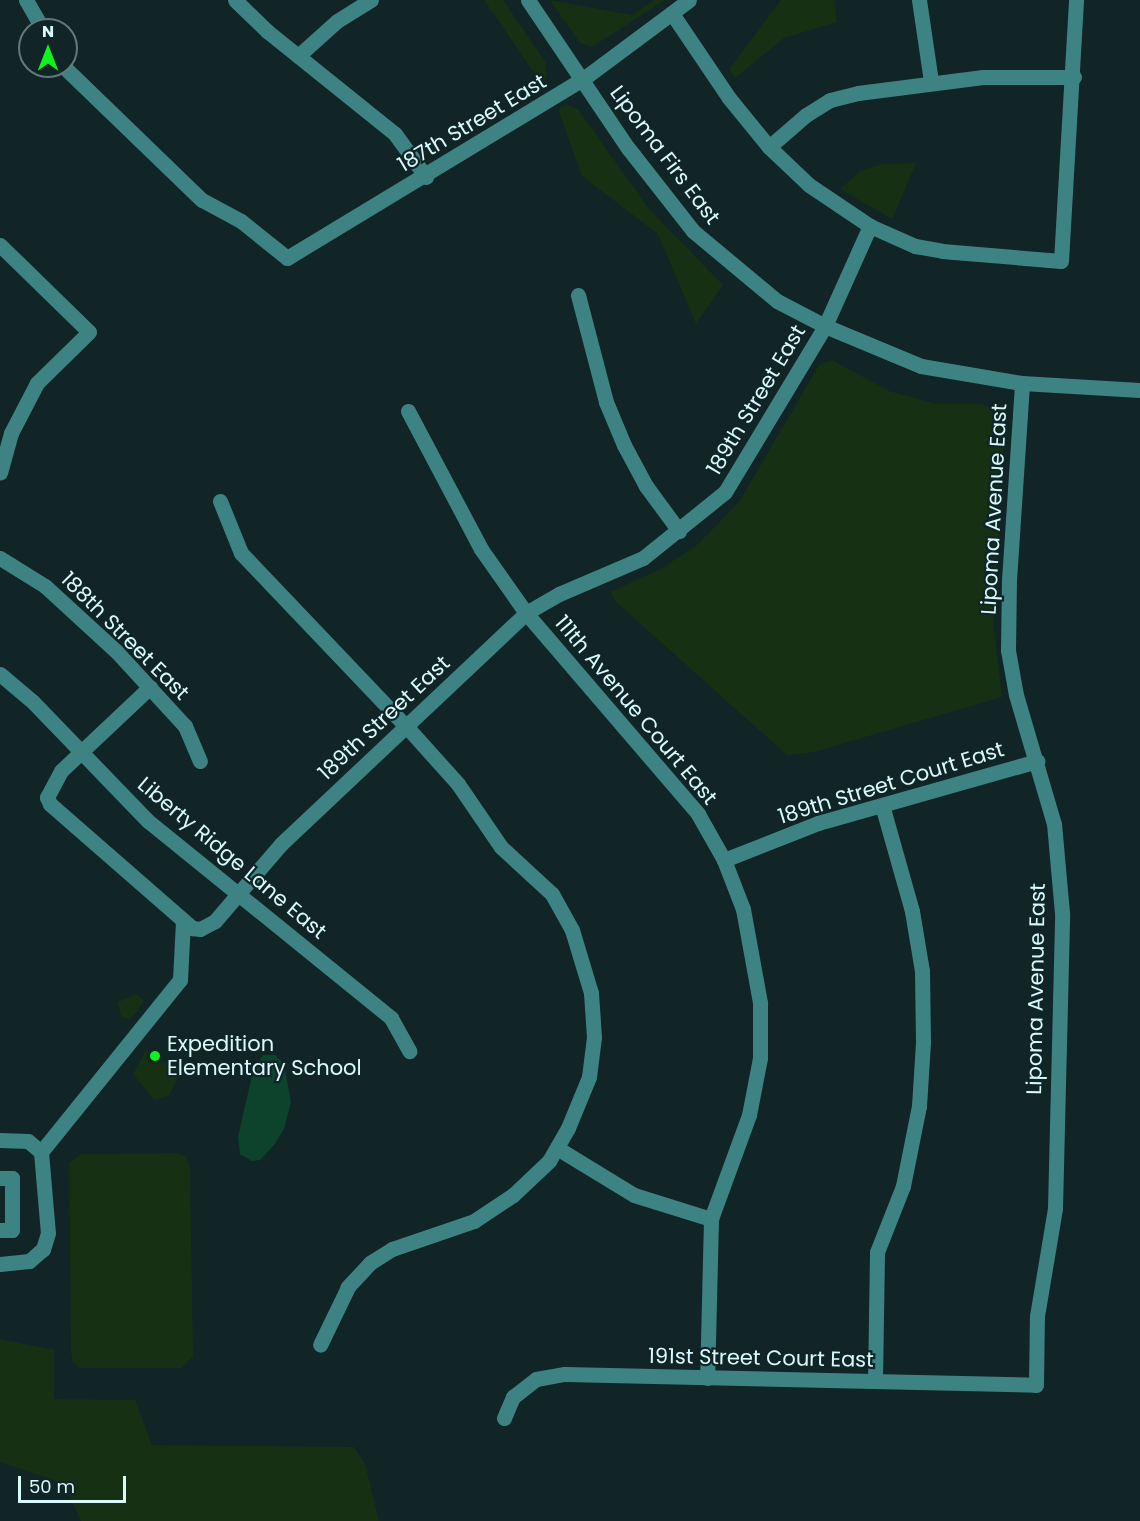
<!DOCTYPE html>
<style>
body{margin:0}
#map{position:relative;width:1140px;height:1521px;overflow:hidden;background:#112426;font-family:Poppins,sans-serif}
div>[style]{position:absolute}
.green>*{inset:0;background:#163014}
.water>*{inset:0;background:#0d432d}
.minor>*{height:15px;margin:-7.5px;padding:0 7.5px;transform-origin:7.5px;border-radius:7.5px;background:#3e8383}
.dots>*{width:16px;height:16px;translate:-50% -50%;box-sizing:border-box;border:3px solid #112426;border-radius:50%}
span{translate:-50% -50%;white-space:nowrap;text-align:center;line-height:1.15;-webkit-text-stroke:4.5px #112426;paint-order:stroke}
.street-label{font-size:21px;color:#d8fafd}
.poi-label{font-size:21px;color:#d8fafd}
.left{translate:0 -50%;text-align:left}
.north{position:absolute;left:18px;top:18px;width:60px;height:60px;box-sizing:border-box;background:#112426;border:2px solid #617a7c;border-radius:50%;rotate:0deg;font-size:16px;font-weight:700;line-height:24px;text-align:center;color:#d8fafd}
.north::after{content:'';display:block;margin:auto;width:21px;height:27px;background:#0df31b;clip-path:polygon(50% 0,100% 100%,50% 72%,0 100%)}
.scale{position:absolute;left:18px;top:1476px;width:108px;height:27px;box-sizing:border-box;border:3px solid #d8fafd;border-top:0;padding-left:8px;font-size:18px;line-height:21px;white-space:nowrap;color:#d8fafd;-webkit-text-stroke:4px #112426;paint-order:stroke}
</style>
<div id="map">
<div class="green">
<i style="clip-path:polygon(484px 0,503px 0,546px 63px,547px 77px,541px 83px)"></i>
<i style="clip-path:polygon(550px 0,632px 15px,654px 0,665px 0,592px 47px,580px 43px)"></i>
<i style="clip-path:polygon(781px 0,834px 0,837px 22px,784px 38px,735px 78px,729px 69px)"></i>
<i style="clip-path:polygon(566px 104px,578px 109px,649px 209px,723px 285px,696px 324px,658px 234px,582px 176px,558px 109px)"></i>
<i style="clip-path:polygon(916px 163px,892px 219px,840px 189px,860px 171px,882px 164px)"></i>
<i style="clip-path:polygon(832px 360px,889px 391px,936px 404px,981px 404px,999px 410px,1005px 418px,994px 626px,1002px 697px,814px 752px,787px 755px,615px 601px,611px 592px,664px 567px,697px 545px,739px 502px,819px 365px)"></i>
<i style="clip-path:polygon(136px 994px,144px 1000px,136px 1013px,129px 1019px,121px 1016px,118px 1002px)"></i>
<i style="clip-path:polygon(146px 1051px,181px 1072px,169px 1095px,154px 1100px,133px 1074px)"></i>
<i style="clip-path:polygon(177px 1153px,186px 1156px,190px 1167px,193px 1356px,181px 1368px,78px 1368px,72px 1360px,71px 1349px,69px 1163px,82px 1154px)"></i>
<i style="clip-path:polygon(0 1339px,54px 1350px,54px 1399px,135px 1400px,152px 1445px,354px 1447px,365px 1464px,379px 1521px,81px 1521px,63px 1483px,0 1462px)"></i>
</div>
<div class="water">
<i style="clip-path:polygon(263px 1055px,275px 1055px,284px 1064px,291px 1102px,284px 1129px,275px 1144px,260px 1160px,252px 1161px,240px 1154px,238px 1137px,253px 1071px)"></i>
</div>
<div class="minor">
<i style="left:26px;top:0;width:34px;rotate:60deg"></i>
<i style="left:235px;top:0;width:45px;rotate:44.1deg"></i>
<i style="left:267px;top:31px;width:164px;rotate:38.8deg"></i>
<i style="left:395px;top:134px;width:53px;rotate:54.2deg"></i>
<i style="left:528px;top:0;width:179px;rotate:56deg"></i>
<i style="left:628px;top:148px;width:105px;rotate:51.9deg"></i>
<i style="left:693px;top:231px;width:109px;rotate:39.8deg"></i>
<i style="left:777px;top:301px;width:54px;rotate:27.5deg"></i>
<i style="left:825px;top:326px;width:104px;rotate:22.6deg"></i>
<i style="left:921px;top:366px;width:102px;rotate:9.6deg"></i>
<i style="left:1022px;top:383px;width:118px;rotate:3.4deg"></i>
<i style="left:919px;top:0;width:82px;rotate:81.6deg"></i>
<i style="left:673px;top:15px;width:100px;rotate:56deg"></i>
<i style="left:729px;top:98px;width:63px;rotate:50.8deg"></i>
<i style="left:769px;top:147px;width:55px;rotate:43.5deg"></i>
<i style="left:809px;top:185px;width:73px;rotate:33.9deg"></i>
<i style="left:870px;top:226px;width:49px;rotate:24deg"></i>
<i style="left:915px;top:246px;width:27px;rotate:10deg"></i>
<i style="left:942px;top:251px;width:119px;rotate:4.8deg"></i>
<i style="left:1061px;top:261px;width:261px;rotate:-86.7deg"></i>
<i style="left:298px;top:56px;width:52px;rotate:-41.9deg"></i>
<i style="left:337px;top:21px;width:40px;rotate:-32deg"></i>
<i style="left:63px;top:66px;width:193px;rotate:44deg"></i>
<i style="left:202px;top:200px;width:44px;rotate:28.3deg"></i>
<i style="left:241px;top:221px;width:59px;rotate:38.8deg"></i>
<i style="left:287px;top:258px;width:346px;rotate:-31.2deg"></i>
<i style="left:583px;top:79px;width:132px;rotate:-36.7deg"></i>
<i style="left:769px;top:147px;width:49px;rotate:-40.9deg"></i>
<i style="left:806px;top:115px;width:28px;rotate:-32deg"></i>
<i style="left:830px;top:100px;width:29px;rotate:-14deg"></i>
<i style="left:858px;top:93px;width:126px;rotate:-7.3deg"></i>
<i style="left:983px;top:77px;width:91px"></i>
<i style="left:0;top:245px;width:124px;rotate:44.3deg"></i>
<i style="left:89px;top:332px;width:73px;rotate:135.6deg"></i>
<i style="left:37px;top:383px;width:56px;rotate:117.5deg"></i>
<i style="left:11px;top:433px;width:41px;rotate:105.4deg"></i>
<i style="left:578px;top:295px;width:111px;rotate:75.3deg"></i>
<i style="left:606px;top:402px;width:47px;rotate:67.3deg"></i>
<i style="left:624px;top:445px;width:47px;rotate:61.8deg"></i>
<i style="left:646px;top:486px;width:56px;rotate:53.7deg"></i>
<i style="left:408px;top:411px;width:156px;rotate:62.1deg"></i>
<i style="left:481px;top:549px;width:78px;rotate:54.9deg"></i>
<i style="left:526px;top:613px;width:265px;rotate:49.4deg"></i>
<i style="left:698px;top:814px;width:53px;rotate:60.5deg"></i>
<i style="left:724px;top:860px;width:53px;rotate:68.8deg"></i>
<i style="left:743px;top:909px;width:96px;rotate:79.7deg"></i>
<i style="left:760px;top:1003px;width:55px;rotate:90deg"></i>
<i style="left:760px;top:1058px;width:58px;rotate:100.9deg"></i>
<i style="left:749px;top:1115px;width:111px;rotate:110.1deg"></i>
<i style="left:711px;top:1219px;width:159px;rotate:91.4deg"></i>
<i style="left:220px;top:501px;width:56px;rotate:68deg"></i>
<i style="left:241px;top:553px;width:239px;rotate:46.4deg"></i>
<i style="left:406px;top:726px;width:78px;rotate:48.1deg"></i>
<i style="left:458px;top:784px;width:76px;rotate:55.7deg"></i>
<i style="left:501px;top:847px;width:69px;rotate:42.7deg"></i>
<i style="left:552px;top:894px;width:41px;rotate:60.9deg"></i>
<i style="left:572px;top:930px;width:66px;rotate:73.2deg"></i>
<i style="left:591px;top:993px;width:44px;rotate:86.1deg"></i>
<i style="left:594px;top:1037px;width:40px;rotate:97.1deg"></i>
<i style="left:589px;top:1077px;width:55px;rotate:112.4deg"></i>
<i style="left:568px;top:1128px;width:38px;rotate:120deg"></i>
<i style="left:549px;top:1161px;width:50px;rotate:136.6deg"></i>
<i style="left:513px;top:1195px;width:47px;rotate:146.3deg"></i>
<i style="left:474px;top:1221px;width:87px;rotate:161.1deg"></i>
<i style="left:392px;top:1249px;width:26px;rotate:148deg"></i>
<i style="left:370px;top:1263px;width:33px;rotate:133deg"></i>
<i style="left:348px;top:1287px;width:64px;rotate:115.8deg"></i>
<i style="left:0;top:558px;width:53px;rotate:31.9deg"></i>
<i style="left:45px;top:586px;width:96px;rotate:42.5deg"></i>
<i style="left:116px;top:651px;width:102px;rotate:47.4deg"></i>
<i style="left:185px;top:726px;width:38px;rotate:67deg"></i>
<i style="left:0;top:674px;width:43px;rotate:40.3deg"></i>
<i style="left:33px;top:702px;width:165px;rotate:46deg"></i>
<i style="left:148px;top:821px;width:313px;rotate:39deg"></i>
<i style="left:391px;top:1018px;width:38px;rotate:61deg"></i>
<i style="left:150px;top:687px;width:122px;rotate:136.7deg"></i>
<i style="left:61px;top:771px;width:30px;rotate:118deg"></i>
<i style="left:47px;top:797px;width:8px;rotate:67deg"></i>
<i style="left:50px;top:804px;width:189px;rotate:41.1deg"></i>
<i style="left:192px;top:928px;width:8px;rotate:7deg"></i>
<i style="left:200px;top:929px;width:17px;rotate:-28deg"></i>
<i style="left:215px;top:921px;width:101px;rotate:-49.4deg"></i>
<i style="left:281px;top:844px;width:337px;rotate:-43.3deg"></i>
<i style="left:526px;top:613px;width:38px;rotate:-30deg"></i>
<i style="left:559px;top:594px;width:91px;rotate:-23.2deg"></i>
<i style="left:643px;top:558px;width:105px;rotate:-38.8deg"></i>
<i style="left:725px;top:492px;width:194px;rotate:-58.9deg"></i>
<i style="left:825px;top:326px;width:110px;rotate:-65.8deg"></i>
<i style="left:724px;top:860px;width:101px;rotate:-21.5deg"></i>
<i style="left:818px;top:823px;width:228px;rotate:-15.8deg"></i>
<i style="left:0;top:1140px;width:28px;rotate:2deg"></i>
<i style="left:28px;top:1141px;width:17px;rotate:40deg"></i>
<i style="left:41px;top:1152px;width:81px;rotate:85.1deg"></i>
<i style="left:48px;top:1233px;width:17px;rotate:107deg"></i>
<i style="left:43px;top:1249px;width:18px;rotate:139deg"></i>
<i style="left:29px;top:1261px;width:29px;rotate:174deg"></i>
<i style="left:557px;top:1148px;width:90px;rotate:31.4deg"></i>
<i style="left:634px;top:1195px;width:81px;rotate:17.3deg"></i>
<i style="left:41px;top:1152px;width:221px;rotate:-51.1deg"></i>
<i style="left:180px;top:980px;width:60px;rotate:-87.1deg"></i>
<i style="left:0;top:1178px;width:12px"></i>
<i style="left:12px;top:1178px;width:52px;rotate:90deg"></i>
<i style="left:12px;top:1230px;width:12px;rotate:180deg"></i>
<i style="left:875px;top:1381px;width:129px;rotate:-89.1deg"></i>
<i style="left:877px;top:1252px;width:71px;rotate:-68.5deg"></i>
<i style="left:903px;top:1186px;width:82px;rotate:-78.7deg"></i>
<i style="left:919px;top:1106px;width:64px;rotate:-86.4deg"></i>
<i style="left:923px;top:1042px;width:71px;rotate:-90.8deg"></i>
<i style="left:922px;top:971px;width:61px;rotate:-99.5deg"></i>
<i style="left:912px;top:911px;width:110px;rotate:-105.8deg"></i>
<i style="left:504px;top:1418px;width:23px;rotate:-67deg"></i>
<i style="left:513px;top:1397px;width:29px;rotate:-38deg"></i>
<i style="left:536px;top:1379px;width:29px;rotate:-10deg"></i>
<i style="left:565px;top:1374px;width:471px;rotate:1.3deg"></i>
<i style="left:1036px;top:1385px;width:69px;rotate:-89.2deg"></i>
<i style="left:1037px;top:1316px;width:109px;rotate:-80.5deg"></i>
<i style="left:1055px;top:1208px;width:295px;rotate:-88.6deg"></i>
<i style="left:1062px;top:913px;width:89px;rotate:-95.1deg"></i>
<i style="left:1054px;top:824px;width:134px;rotate:-106.4deg"></i>
<i style="left:1016px;top:695px;width:46px;rotate:-100.1deg"></i>
<i style="left:1008px;top:650px;width:70px;rotate:-89.2deg"></i>
<i style="left:1009px;top:580px;width:197px;rotate:-86.2deg"></i>
</div>
<div class="dots">
<i style="left:155px;top:1056px;background:#0df31b"></i>
</div>
<div class="street-label">
<span style="left:472px;top:123px;rotate:-31deg">187th Street East</span>
<span style="left:665px;top:155px;rotate:53deg">Lipoma Firs East</span>
<span style="left:756px;top:400px;rotate:-59deg">189th Street East</span>
<span style="left:994px;top:509px;rotate:-87deg">Lipoma Avenue East</span>
<span style="left:125px;top:636px;rotate:45deg">188th Street East</span>
<span style="left:636px;top:710px;rotate:50deg">111th Avenue Court East</span>
<span style="left:384px;top:718px;rotate:-43deg">189th Street East</span>
<span style="left:891px;top:783px;rotate:-17deg">189th Street Court East</span>
<span style="left:232px;top:858px;rotate:40deg">Liberty Ridge Lane East</span>
<span style="left:1036px;top:989px;rotate:-89deg">Lipoma Avenue East</span>
<span style="left:761px;top:1358px;rotate:1deg">191st Street Court East</span>
</div>
<div class="poi-label">
<span class="left" style="left:167px;top:1056px">Expedition<br>Elementary School</span>
</div>
<div class="north">N</div>
<div class="scale">50 m</div>
</div>
